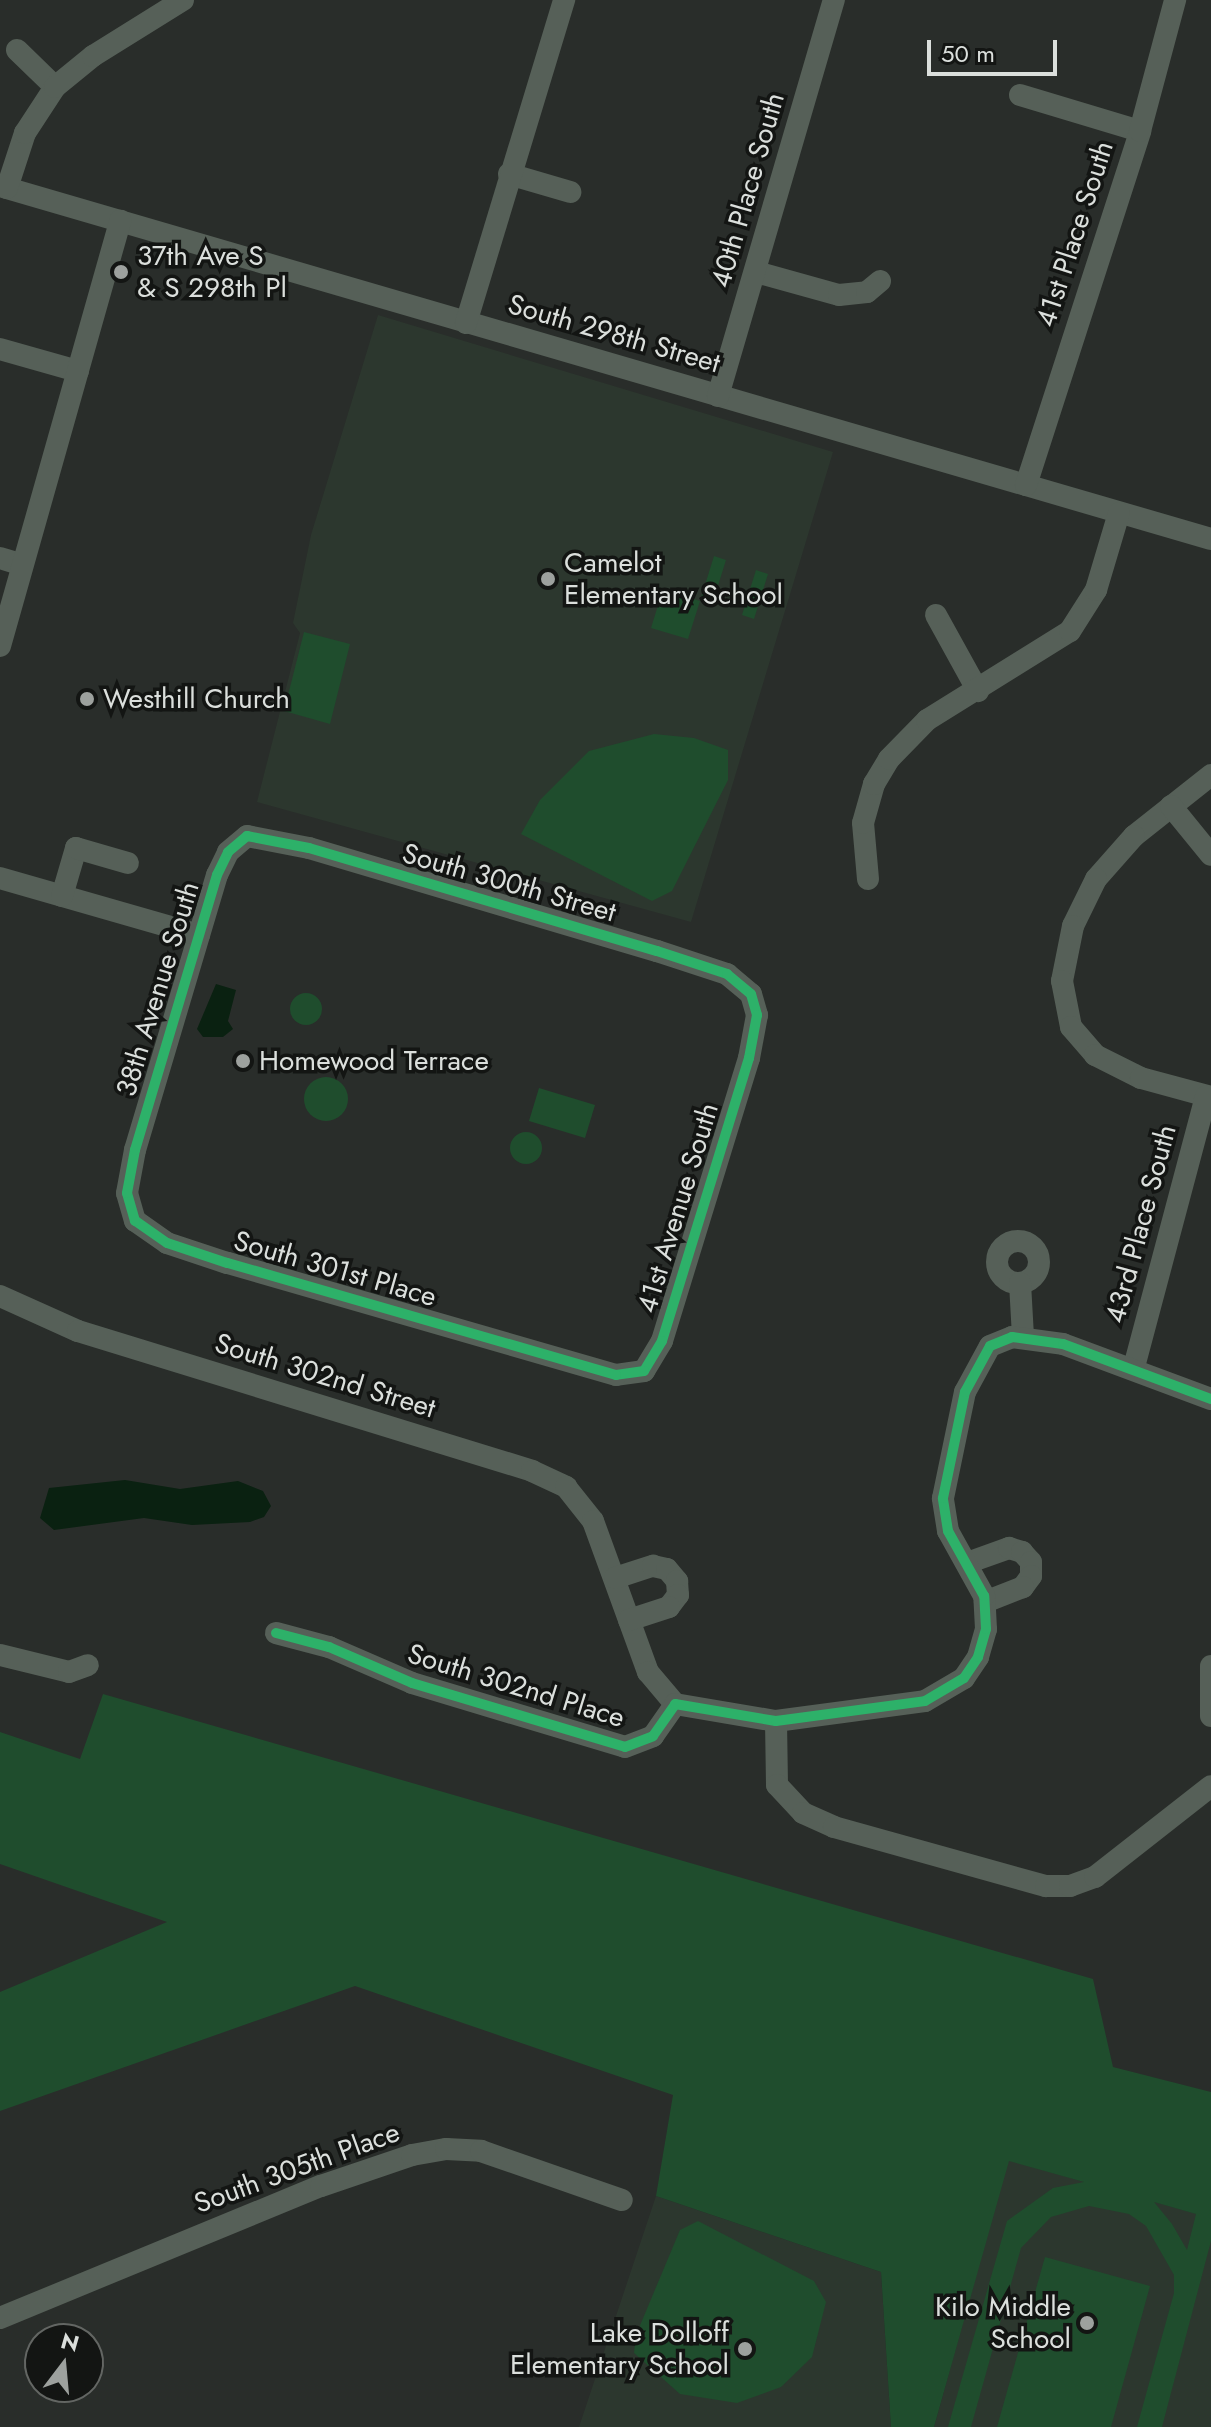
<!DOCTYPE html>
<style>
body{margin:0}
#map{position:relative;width:1211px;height:2427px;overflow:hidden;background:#292d2a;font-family:Jost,sans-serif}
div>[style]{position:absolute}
.built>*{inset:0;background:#2c372e}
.green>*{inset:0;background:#1f4d2d}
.round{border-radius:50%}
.water>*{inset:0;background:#0a2111}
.minor>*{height:22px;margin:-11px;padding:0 11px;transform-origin:11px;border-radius:11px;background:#566058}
.minor>.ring{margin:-11px;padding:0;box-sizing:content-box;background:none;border:22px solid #566058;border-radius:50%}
.cycleway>*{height:10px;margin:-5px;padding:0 5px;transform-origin:5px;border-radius:5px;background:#2db169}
.dots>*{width:22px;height:22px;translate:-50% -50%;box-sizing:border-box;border:4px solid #131513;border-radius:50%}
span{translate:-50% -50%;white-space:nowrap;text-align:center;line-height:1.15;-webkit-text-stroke:7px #131513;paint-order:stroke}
.street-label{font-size:28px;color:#dbdfdc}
.poi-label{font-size:28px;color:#dbdfdc}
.left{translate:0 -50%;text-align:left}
.right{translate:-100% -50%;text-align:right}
.north{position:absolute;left:24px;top:2323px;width:80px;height:80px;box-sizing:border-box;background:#131513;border:2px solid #636663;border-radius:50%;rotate:16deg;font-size:22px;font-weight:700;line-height:32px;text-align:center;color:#dbdfdc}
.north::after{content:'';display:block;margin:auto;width:28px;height:36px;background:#9da19e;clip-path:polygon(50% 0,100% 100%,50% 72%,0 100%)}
.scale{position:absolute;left:927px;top:40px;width:130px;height:36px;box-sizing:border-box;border:4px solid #dbdfdc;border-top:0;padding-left:10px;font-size:24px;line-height:28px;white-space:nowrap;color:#dbdfdc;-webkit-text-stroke:6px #131513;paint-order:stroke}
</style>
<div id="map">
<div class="built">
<i style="clip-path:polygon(378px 315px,833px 452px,691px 922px,257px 802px,300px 633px,293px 623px,311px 535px)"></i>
<i style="clip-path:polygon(1008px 2160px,1211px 2218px,1211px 2427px,934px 2427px)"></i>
<i style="clip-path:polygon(656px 2196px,881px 2272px,891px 2427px,579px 2427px)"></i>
</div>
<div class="green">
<i style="clip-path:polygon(714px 556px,726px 560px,712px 605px,700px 601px,688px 639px,651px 628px,663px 589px,700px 601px)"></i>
<i style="clip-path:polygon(756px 570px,768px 574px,754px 619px,742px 615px)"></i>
<i style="clip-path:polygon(304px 632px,350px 644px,330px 724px,284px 711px)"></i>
<i style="clip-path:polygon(654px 734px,694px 738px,728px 750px,728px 780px,672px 891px,652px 901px,521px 834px,540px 800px,589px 751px)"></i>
<i class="round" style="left:290px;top:993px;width:32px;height:32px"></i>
<i class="round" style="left:304px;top:1077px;width:44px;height:44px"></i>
<i style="clip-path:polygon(539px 1088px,595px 1105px,585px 1138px,529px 1121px)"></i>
<i class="round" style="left:510px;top:1132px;width:32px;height:32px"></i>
<i style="clip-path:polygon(evenodd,103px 1694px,1093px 1979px,1113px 2067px,1211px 2092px,1211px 2241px,1162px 2427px,1137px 2427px,1174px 2293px,1174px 2275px,1146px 2226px,1129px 2214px,1089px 2206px,1051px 2217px,1021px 2248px,971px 2427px,948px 2427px,1007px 2221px,1053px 2188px,1084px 2182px,1009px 2161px,934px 2427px,891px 2427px,881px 2272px,656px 2196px,673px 2095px,355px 1986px,0 2111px,0 1992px,167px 1922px,0 1864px,0 1732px,80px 1759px,103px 1694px,1154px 2202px,1196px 2214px,1187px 2250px,1172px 2224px,1154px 2202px)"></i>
<i style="clip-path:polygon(698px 2221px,814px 2281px,826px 2302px,812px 2357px,781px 2387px,737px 2403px,680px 2394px,634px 2353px,636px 2335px,680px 2230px)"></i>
<i style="clip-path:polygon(1045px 2257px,1150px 2286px,1111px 2427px,997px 2427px)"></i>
</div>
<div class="water">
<i style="clip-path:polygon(216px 984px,236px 990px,228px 1021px,233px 1029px,223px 1037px,203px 1037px,197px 1029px)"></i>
<i style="clip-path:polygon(125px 1480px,180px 1489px,238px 1481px,263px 1491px,271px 1506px,264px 1517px,250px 1522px,192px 1525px,144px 1518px,54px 1530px,40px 1518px,49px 1488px)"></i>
</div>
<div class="minor">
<i style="left:17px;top:50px;width:53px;rotate:44.2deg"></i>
<i style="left:1020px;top:95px;width:125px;rotate:16.7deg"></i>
<i style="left:509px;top:174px;width:64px;rotate:16.4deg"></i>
<i style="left:0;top:186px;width:1261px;rotate:16.25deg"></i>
<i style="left:7px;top:188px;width:58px;rotate:-71.9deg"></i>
<i style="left:25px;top:133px;width:55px;rotate:-56.9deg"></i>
<i style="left:55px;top:87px;width:49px;rotate:-39.2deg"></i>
<i style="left:93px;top:56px;width:106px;rotate:-31.9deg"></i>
<i style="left:756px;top:272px;width:86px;rotate:15.5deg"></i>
<i style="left:839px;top:295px;width:28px;rotate:-6deg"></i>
<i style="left:867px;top:292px;width:17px;rotate:-40deg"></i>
<i style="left:466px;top:323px;width:338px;rotate:-73.1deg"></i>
<i style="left:0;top:349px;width:81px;rotate:15.8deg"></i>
<i style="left:718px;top:396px;width:413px;rotate:-73.7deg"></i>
<i style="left:1026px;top:485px;width:372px;rotate:-72.1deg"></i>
<i style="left:1140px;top:131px;width:136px;rotate:-75deg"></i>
<i style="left:0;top:558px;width:21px;rotate:17deg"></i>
<i style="left:936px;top:615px;width:87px;rotate:61.1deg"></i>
<i style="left:0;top:646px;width:442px;rotate:-74.2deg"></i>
<i style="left:1211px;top:775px;width:98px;rotate:141.6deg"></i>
<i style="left:1134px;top:836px;width:57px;rotate:131.5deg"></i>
<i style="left:1096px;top:879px;width:52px;rotate:116.1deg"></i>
<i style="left:1073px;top:926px;width:56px;rotate:101.3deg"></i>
<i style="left:1062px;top:981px;width:47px;rotate:78.9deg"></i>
<i style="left:1071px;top:1027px;width:37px;rotate:49deg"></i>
<i style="left:1095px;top:1055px;width:51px;rotate:26.6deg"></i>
<i style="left:1141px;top:1078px;width:73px;rotate:15.2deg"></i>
<i style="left:1171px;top:806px;width:63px;rotate:50.8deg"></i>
<i style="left:247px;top:836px;width:63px;rotate:11deg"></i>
<i style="left:309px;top:848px;width:363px;rotate:16.5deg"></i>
<i style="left:657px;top:951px;width:74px;rotate:18.2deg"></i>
<i style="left:727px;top:974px;width:31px;rotate:40deg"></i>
<i style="left:751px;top:994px;width:22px;rotate:74deg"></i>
<i style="left:757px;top:1015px;width:44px;rotate:100.5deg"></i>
<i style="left:749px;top:1058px;width:296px;rotate:107.1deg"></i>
<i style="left:662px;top:1341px;width:35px;rotate:121deg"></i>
<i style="left:644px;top:1371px;width:28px;rotate:172deg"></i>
<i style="left:616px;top:1375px;width:405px;rotate:-163.9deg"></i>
<i style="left:227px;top:1263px;width:63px;rotate:-161.6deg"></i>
<i style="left:167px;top:1243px;width:39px;rotate:-145deg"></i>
<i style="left:135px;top:1221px;width:29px;rotate:-106deg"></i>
<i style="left:127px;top:1193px;width:44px;rotate:-79.5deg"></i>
<i style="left:135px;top:1150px;width:287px;rotate:-73.4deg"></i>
<i style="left:217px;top:875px;width:25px;rotate:-64deg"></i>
<i style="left:228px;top:852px;width:25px;rotate:-40deg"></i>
<i style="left:0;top:878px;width:207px;rotate:16deg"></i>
<i style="left:868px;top:879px;width:56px;rotate:-95.1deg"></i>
<i style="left:863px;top:823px;width:41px;rotate:-74.2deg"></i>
<i style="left:874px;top:784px;width:29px;rotate:-59deg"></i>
<i style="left:889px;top:759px;width:54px;rotate:-45.7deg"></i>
<i style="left:927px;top:720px;width:168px;rotate:-31.9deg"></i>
<i style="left:1070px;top:631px;width:49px;rotate:-57.6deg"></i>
<i style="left:1096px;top:590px;width:80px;rotate:-73.4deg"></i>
<i style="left:62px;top:896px;width:50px;rotate:-73.7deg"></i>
<i style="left:76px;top:848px;width:54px;rotate:16.1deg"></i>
<i class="ring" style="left:997px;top:1241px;width:20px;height:20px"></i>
<i style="left:1020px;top:1283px;width:54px;rotate:86.8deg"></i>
<i style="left:0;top:1296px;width:85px;rotate:24.2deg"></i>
<i style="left:78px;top:1331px;width:475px;rotate:17.1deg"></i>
<i style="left:532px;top:1471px;width:38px;rotate:25deg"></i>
<i style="left:566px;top:1487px;width:43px;rotate:51.5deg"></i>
<i style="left:593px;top:1521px;width:161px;rotate:70deg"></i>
<i style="left:648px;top:1672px;width:42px;rotate:49.8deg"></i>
<i style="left:1134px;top:1367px;width:280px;rotate:-75.1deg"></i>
<i style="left:967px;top:1563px;width:45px;rotate:-19.7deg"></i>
<i style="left:1009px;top:1548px;width:14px;rotate:17deg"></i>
<i style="left:1022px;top:1552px;width:13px;rotate:48deg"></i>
<i style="left:1031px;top:1562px;width:14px;rotate:90deg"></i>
<i style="left:1031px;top:1576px;width:14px;rotate:126deg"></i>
<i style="left:1023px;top:1587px;width:41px;rotate:158.5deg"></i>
<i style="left:615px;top:1578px;width:40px;rotate:-18deg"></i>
<i style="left:653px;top:1566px;width:14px;rotate:12deg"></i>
<i style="left:667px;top:1569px;width:16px;rotate:50deg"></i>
<i style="left:677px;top:1581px;width:14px;rotate:86deg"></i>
<i style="left:678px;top:1595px;width:15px;rotate:127deg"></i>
<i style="left:669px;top:1607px;width:42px;rotate:162deg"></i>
<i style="left:276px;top:1633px;width:55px;rotate:14.8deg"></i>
<i style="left:329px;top:1647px;width:90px;rotate:23.4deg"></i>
<i style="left:412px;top:1683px;width:222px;rotate:16.7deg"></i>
<i style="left:625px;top:1747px;width:30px;rotate:-21deg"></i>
<i style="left:653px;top:1736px;width:39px;rotate:-55deg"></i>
<i style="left:675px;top:1704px;width:102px;rotate:9.6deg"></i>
<i style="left:776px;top:1721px;width:150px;rotate:-7.6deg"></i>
<i style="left:925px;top:1701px;width:45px;rotate:-30.5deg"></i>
<i style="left:964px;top:1678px;width:25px;rotate:-56deg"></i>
<i style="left:978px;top:1657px;width:29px;rotate:-74deg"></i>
<i style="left:986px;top:1629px;width:33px;rotate:-93deg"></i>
<i style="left:984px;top:1596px;width:74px;rotate:-119deg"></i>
<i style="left:948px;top:1531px;width:33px;rotate:-99deg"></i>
<i style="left:943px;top:1498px;width:108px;rotate:-78.3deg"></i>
<i style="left:965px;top:1392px;width:52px;rotate:-61.5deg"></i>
<i style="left:990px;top:1346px;width:24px;rotate:-22deg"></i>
<i style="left:1012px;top:1337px;width:51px;rotate:7.8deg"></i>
<i style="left:1063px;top:1344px;width:158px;rotate:20.4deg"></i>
<i style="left:0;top:1655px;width:71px;rotate:13.8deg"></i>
<i style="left:69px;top:1672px;width:20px;rotate:-20deg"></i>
<i style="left:1211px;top:1666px;width:50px;rotate:90deg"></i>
<i style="left:776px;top:1721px;width:64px;rotate:89.1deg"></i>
<i style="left:777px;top:1785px;width:38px;rotate:47deg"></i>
<i style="left:803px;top:1813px;width:34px;rotate:24deg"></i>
<i style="left:834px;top:1827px;width:220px;rotate:15.6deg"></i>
<i style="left:1046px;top:1886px;width:24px"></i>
<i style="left:1070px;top:1886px;width:27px;rotate:-20deg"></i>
<i style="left:1095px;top:1877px;width:147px;rotate:-38.1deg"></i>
<i style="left:0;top:2318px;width:347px;rotate:-22.4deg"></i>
<i style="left:321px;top:2186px;width:96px;rotate:-18.8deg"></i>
<i style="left:412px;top:2155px;width:35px;rotate:-10deg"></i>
<i style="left:446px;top:2149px;width:35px;rotate:3deg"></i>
<i style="left:481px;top:2151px;width:149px;rotate:19.2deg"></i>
</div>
<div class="cycleway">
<i style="left:247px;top:836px;width:63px;rotate:11deg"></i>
<i style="left:309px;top:848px;width:363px;rotate:16.5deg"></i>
<i style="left:657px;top:951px;width:74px;rotate:18.2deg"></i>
<i style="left:727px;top:974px;width:31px;rotate:40deg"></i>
<i style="left:751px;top:994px;width:22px;rotate:74deg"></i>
<i style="left:757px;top:1015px;width:44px;rotate:100.5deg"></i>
<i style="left:749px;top:1058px;width:296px;rotate:107.1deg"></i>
<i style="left:662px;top:1341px;width:35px;rotate:121deg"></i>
<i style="left:644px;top:1371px;width:28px;rotate:172deg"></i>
<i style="left:616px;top:1375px;width:405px;rotate:-163.9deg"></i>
<i style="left:227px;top:1263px;width:63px;rotate:-161.6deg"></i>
<i style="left:167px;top:1243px;width:39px;rotate:-145deg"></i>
<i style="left:135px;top:1221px;width:29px;rotate:-106deg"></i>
<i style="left:127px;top:1193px;width:44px;rotate:-79.5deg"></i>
<i style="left:135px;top:1150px;width:287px;rotate:-73.4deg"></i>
<i style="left:217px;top:875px;width:25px;rotate:-64deg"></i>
<i style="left:228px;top:852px;width:25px;rotate:-40deg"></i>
<i style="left:276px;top:1633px;width:55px;rotate:14.8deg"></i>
<i style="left:329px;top:1647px;width:90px;rotate:23.4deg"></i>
<i style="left:412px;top:1683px;width:222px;rotate:16.7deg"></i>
<i style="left:625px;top:1747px;width:30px;rotate:-21deg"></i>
<i style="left:653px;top:1736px;width:39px;rotate:-55deg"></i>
<i style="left:675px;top:1704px;width:102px;rotate:9.6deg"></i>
<i style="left:776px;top:1721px;width:150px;rotate:-7.6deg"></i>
<i style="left:925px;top:1701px;width:45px;rotate:-30.5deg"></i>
<i style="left:964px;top:1678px;width:25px;rotate:-56deg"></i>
<i style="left:978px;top:1657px;width:29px;rotate:-74deg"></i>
<i style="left:986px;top:1629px;width:33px;rotate:-93deg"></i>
<i style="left:984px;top:1596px;width:74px;rotate:-119deg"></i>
<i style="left:948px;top:1531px;width:33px;rotate:-99deg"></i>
<i style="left:943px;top:1498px;width:108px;rotate:-78.3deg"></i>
<i style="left:965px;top:1392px;width:52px;rotate:-61.5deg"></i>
<i style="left:990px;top:1346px;width:24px;rotate:-22deg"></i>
<i style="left:1012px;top:1337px;width:51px;rotate:7.8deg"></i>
<i style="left:1063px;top:1344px;width:158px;rotate:20.4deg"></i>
</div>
<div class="dots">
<i style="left:121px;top:272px;background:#9da19e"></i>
<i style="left:548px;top:579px;background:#9da19e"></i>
<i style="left:87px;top:699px;background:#9da19e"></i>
<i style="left:243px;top:1061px;background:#9da19e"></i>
<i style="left:1087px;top:2323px;background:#9da19e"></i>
<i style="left:745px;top:2349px;background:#9da19e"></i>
</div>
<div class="street-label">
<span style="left:748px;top:190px;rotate:-74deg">40th Place South</span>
<span style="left:1075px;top:234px;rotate:-72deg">41st Place South</span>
<span style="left:614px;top:334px;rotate:16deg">South 298th Street</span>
<span style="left:509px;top:883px;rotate:16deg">South 300th Street</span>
<span style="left:158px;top:989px;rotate:-73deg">38th Avenue South</span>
<span style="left:678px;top:1208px;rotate:-73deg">41st Avenue South</span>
<span style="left:1141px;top:1224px;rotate:-75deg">43rd Place South</span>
<span style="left:335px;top:1269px;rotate:16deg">South 301st Place</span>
<span style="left:325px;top:1376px;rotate:17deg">South 302nd Street</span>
<span style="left:516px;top:1686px;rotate:17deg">South 302nd Place</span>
<span style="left:297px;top:2168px;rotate:-20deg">South 305th Place</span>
</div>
<div class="poi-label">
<span class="left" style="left:137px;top:272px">37th Ave S<br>&amp; S 298th Pl</span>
<span class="left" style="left:564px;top:579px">Camelot<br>Elementary School</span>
<span class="left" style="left:103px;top:699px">Westhill Church</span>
<span class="left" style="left:259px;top:1061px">Homewood Terrace</span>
<span class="right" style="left:1071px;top:2323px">Kilo Middle<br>School</span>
<span class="right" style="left:729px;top:2349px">Lake Dolloff<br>Elementary School</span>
</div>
<div class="north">N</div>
<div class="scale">50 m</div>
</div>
